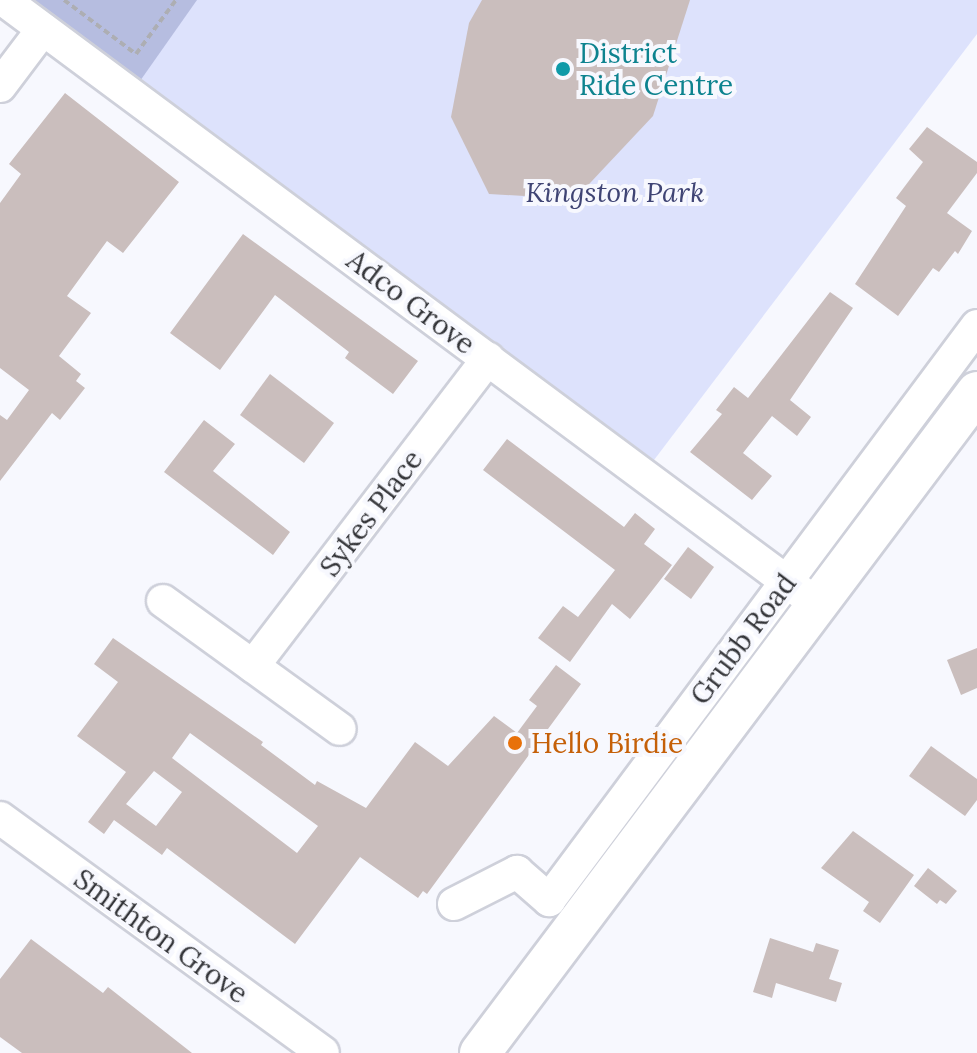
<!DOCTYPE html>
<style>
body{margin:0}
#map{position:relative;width:977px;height:1053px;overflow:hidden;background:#f7f8fe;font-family:Lora,serif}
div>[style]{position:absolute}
.green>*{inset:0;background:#dde2fc}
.forest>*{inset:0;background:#b6bde0}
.building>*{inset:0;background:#cabebd}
.path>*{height:4px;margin-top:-2px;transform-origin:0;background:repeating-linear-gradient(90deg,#adaeb3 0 6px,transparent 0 10px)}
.roads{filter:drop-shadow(2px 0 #ced0da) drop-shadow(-2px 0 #ced0da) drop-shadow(0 2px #ced0da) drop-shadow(0 -2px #ced0da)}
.minor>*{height:32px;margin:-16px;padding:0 16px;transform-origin:16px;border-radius:16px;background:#fff}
.major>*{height:40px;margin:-20px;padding:0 20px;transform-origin:20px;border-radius:20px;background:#fff}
.dots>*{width:22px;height:22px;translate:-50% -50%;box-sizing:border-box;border:4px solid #f7f8fe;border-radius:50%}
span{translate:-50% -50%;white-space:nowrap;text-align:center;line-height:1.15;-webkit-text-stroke:8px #f7f8fe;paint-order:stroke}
.culture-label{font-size:28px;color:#0d838f}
.left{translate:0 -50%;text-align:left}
.park-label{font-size:28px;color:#3f4474;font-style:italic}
.street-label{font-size:28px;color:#333438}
.food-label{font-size:28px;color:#c56008}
</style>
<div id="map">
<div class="green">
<i style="clip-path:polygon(28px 0,977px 0,977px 34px,654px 460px)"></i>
</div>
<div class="forest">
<i style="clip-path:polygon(28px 0,197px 0,140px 81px)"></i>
</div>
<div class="building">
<i style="clip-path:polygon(482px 0,690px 0,653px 116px,575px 199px,489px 194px,451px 117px,469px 23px)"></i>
<i style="clip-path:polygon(65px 93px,179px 182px,123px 253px,107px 241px,67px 296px,91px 313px,59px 356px,81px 374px,76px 381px,85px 388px,60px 420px,52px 413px,0 481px,0 415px,7px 420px,29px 390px,0 368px,0 203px,21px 174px,9px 164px)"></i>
<i style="clip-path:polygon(927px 127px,977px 162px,977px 173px,947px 213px,972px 231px,958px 254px,955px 251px,939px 272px,933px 268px,898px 316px,855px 284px,906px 206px,896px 198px,923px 162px,909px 149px)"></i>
<i style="clip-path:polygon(243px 234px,418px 361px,393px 394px,345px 358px,349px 352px,275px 295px,220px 370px,170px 333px)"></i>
<i style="clip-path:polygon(830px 292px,853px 308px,790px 400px,811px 417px,797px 436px,772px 416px,743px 453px,772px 476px,752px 500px,690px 452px,722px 414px,716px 410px,734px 387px,748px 398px)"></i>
<i style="clip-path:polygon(270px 374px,334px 423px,304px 463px,240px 415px)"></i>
<i style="clip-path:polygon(204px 420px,235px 444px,213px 471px,290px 532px,273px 555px,164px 472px)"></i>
<i style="clip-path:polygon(507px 439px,624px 527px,635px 513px,655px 529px,644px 544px,672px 565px,630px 619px,612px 604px,570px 662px,538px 638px,563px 606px,578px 617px,615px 570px,483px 470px)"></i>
<i style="clip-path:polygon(688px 547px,714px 567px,691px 599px,664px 579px)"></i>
<i style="clip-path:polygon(evenodd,113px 638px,263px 742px,261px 745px,315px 785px,317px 781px,366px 808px,415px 742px,448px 766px,494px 716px,517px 733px,537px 706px,529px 700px,556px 665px,581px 684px,427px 894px,423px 891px,418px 898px,360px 857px,295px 944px,167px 848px,162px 855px,114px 820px,104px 834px,88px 822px,126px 772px,77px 736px,118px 682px,94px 664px,113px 638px,190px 733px,318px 826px,297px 853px,172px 758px,190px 733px,113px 638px,154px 771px,182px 792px,156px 826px,126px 804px,154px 771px)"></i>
<i style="clip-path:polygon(977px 648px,977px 688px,961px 695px,947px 660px)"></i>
<i style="clip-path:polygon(931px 746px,977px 779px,977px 800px,965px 816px,909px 776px)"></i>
<i style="clip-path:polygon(853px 831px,914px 875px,880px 923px,863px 911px,869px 902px,821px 868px)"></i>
<i style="clip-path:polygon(928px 868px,957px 891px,946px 904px,940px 900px,937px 904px,914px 886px)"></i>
<i style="clip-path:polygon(770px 938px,813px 952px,816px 943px,839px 950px,829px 979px,842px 983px,836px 1002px,776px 983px,772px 998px,753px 992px)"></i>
<i style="clip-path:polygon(31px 939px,103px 993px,108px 987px,192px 1053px,22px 1053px,0 1037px,0 979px)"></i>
</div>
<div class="path">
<i style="left:64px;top:0;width:90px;rotate:36.9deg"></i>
<i style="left:136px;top:54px;width:67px;rotate:-53.5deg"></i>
</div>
<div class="roads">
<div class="minor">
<i style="left:4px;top:0;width:1013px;rotate:36.61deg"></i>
<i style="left:0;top:86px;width:71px;rotate:-53deg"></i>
<i style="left:163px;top:601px;width:218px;rotate:35.9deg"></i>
<i style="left:253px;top:666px;width:387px;rotate:-52.6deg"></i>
<i style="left:0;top:818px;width:399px;rotate:36deg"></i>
<i style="left:454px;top:904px;width:71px;rotate:-26.9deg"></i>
<i style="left:517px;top:872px;width:43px;rotate:41.2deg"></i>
<i style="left:549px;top:900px;width:716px;rotate:-53.29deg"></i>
</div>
<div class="major">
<i style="left:480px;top:1053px;width:827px;rotate:-53.06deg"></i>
</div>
</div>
<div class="dots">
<i style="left:563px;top:69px;background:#0f9aa8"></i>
<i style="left:515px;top:743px;background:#e8710a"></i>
</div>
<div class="culture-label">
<span class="left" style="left:579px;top:69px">District<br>Ride Centre</span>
</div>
<div class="park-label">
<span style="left:615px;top:192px">Kingston Park</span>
</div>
<div class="street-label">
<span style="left:411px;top:302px;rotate:37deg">Adco Grove</span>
<span style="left:371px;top:513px;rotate:-53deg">Sykes Place</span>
<span style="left:743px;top:639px;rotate:-53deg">Grubb Road</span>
<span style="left:161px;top:936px;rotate:36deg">Smithton Grove</span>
</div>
<div class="food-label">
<span class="left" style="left:531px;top:743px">Hello Birdie</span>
</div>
</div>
